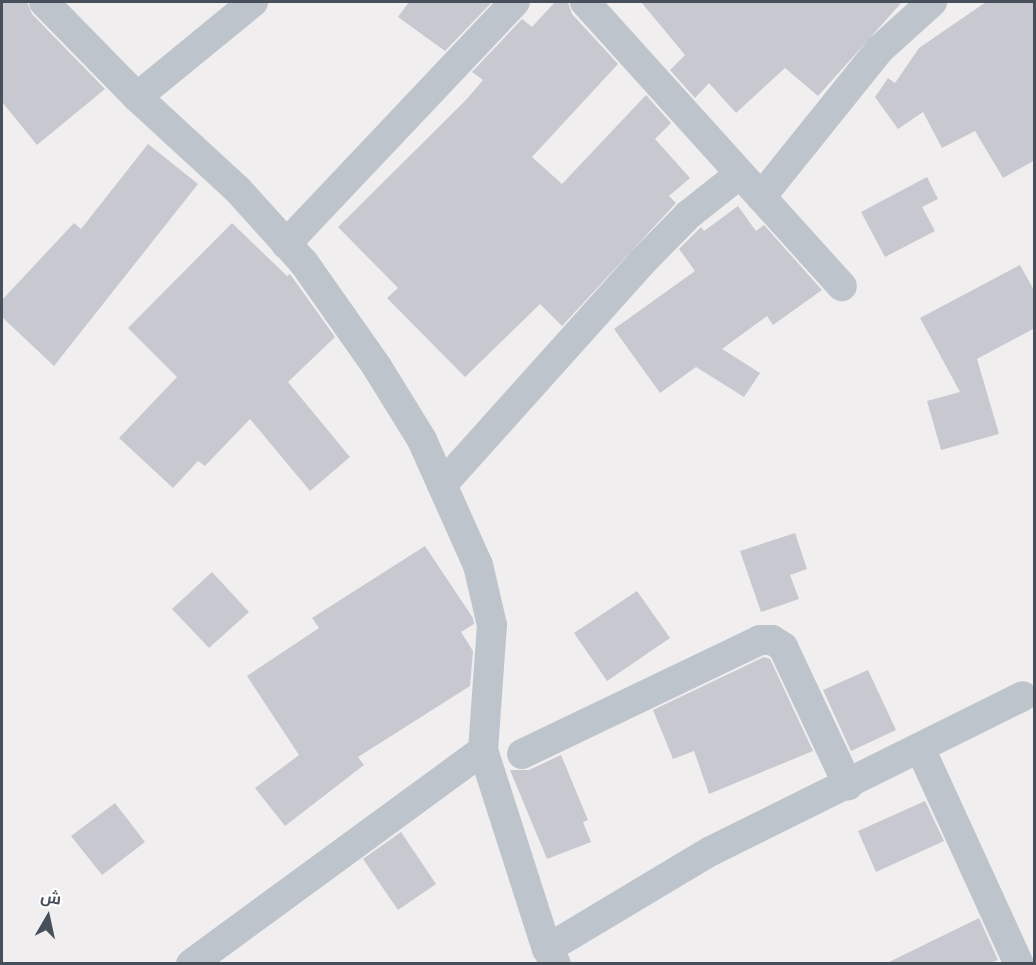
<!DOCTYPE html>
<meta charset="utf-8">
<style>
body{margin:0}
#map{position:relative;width:1036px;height:965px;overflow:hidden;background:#f0eeee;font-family:Overpass,Cairo,sans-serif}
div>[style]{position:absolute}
.building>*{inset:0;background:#c8c9d0}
.minor>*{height:30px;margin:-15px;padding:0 15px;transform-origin:15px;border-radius:15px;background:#bdc4cc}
span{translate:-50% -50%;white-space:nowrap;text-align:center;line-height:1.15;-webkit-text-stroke:4.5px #fff;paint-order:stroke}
.frame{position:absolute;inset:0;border:3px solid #47505a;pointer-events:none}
.north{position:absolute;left:18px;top:887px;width:60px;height:60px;-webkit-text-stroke:4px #fff;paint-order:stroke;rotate:9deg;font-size:16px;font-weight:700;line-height:24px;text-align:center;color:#47505a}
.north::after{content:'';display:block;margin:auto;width:21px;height:27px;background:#47505a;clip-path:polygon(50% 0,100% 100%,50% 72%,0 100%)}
</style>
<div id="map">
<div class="building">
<i style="clip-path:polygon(2px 2px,27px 2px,32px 14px,105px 89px,37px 145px,2px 102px)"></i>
<i style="clip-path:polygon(409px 2px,492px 2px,445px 51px,398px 17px)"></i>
<i style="clip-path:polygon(555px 2px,568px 2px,572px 14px,618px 64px,532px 157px,562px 184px,646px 95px,671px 123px,655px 139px,690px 178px,669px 196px,676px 203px,562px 326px,540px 304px,465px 377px,387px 298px,398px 288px,338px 227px,466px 100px,483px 80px,472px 72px,522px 19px,532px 27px)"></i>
<i style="clip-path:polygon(641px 2px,902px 2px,818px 96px,785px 68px,736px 113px,709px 83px,695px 98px,670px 70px,685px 55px)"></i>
<i style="clip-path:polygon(986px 2px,1035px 2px,1035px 160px,1003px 178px,975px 131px,942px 148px,923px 112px,898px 129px,875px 97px,888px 78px,895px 83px,919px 48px)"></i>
<i style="clip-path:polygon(148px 144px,198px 184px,54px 366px,2px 317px,2px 300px,74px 223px,81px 229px)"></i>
<i style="clip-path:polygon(927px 177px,938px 199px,922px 207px,935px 231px,885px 257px,861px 212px)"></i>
<i style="clip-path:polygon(738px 206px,756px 231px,764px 225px,822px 290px,773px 325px,767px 316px,722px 349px,760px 373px,744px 397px,696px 367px,660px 393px,614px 329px,695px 271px,679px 249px,701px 227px,704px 231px)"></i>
<i style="clip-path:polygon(232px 223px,287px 276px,290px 274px,335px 337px,288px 382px,350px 457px,310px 491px,250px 419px,205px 466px,198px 461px,173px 488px,119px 438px,177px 377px,128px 328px)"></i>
<i style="clip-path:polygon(1020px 265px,1035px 292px,1035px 328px,977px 359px,999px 434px,941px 450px,927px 401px,960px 392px,920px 318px)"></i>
<i style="clip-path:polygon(795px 533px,807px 569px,790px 575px,799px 599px,761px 612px,740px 551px)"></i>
<i style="clip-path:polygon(425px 546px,473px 618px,474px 624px,461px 632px,473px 651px,470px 686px,358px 757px,364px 765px,285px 826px,255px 788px,299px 755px,247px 676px,319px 628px,312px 618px)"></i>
<i style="clip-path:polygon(212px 572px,249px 612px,209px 648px,172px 609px)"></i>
<i style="clip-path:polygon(637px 591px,670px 638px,607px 681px,574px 633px)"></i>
<i style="clip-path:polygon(764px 657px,770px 659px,813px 751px,709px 794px,694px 751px,673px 759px,653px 710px)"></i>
<i style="clip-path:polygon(868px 670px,896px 730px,851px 751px,823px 690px)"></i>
<i style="clip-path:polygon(561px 755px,588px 820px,583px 822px,591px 842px,547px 859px,510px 770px,529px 770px)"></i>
<i style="clip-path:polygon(925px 801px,944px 841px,876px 872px,858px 831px)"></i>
<i style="clip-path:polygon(115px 803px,145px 842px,102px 875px,71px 836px)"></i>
<i style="clip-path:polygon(401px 832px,436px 884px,398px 910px,363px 859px)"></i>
<i style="clip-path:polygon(979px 918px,998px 960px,990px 963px,887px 963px)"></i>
</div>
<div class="minor">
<i style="left:44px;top:2px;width:133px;rotate:45.6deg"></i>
<i style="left:137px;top:97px;width:137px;rotate:42.6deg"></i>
<i style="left:238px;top:190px;width:98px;rotate:47.9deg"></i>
<i style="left:304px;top:263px;width:127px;rotate:54.9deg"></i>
<i style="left:377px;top:367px;width:86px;rotate:58.3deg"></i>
<i style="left:422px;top:440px;width:137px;rotate:65.9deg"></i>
<i style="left:478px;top:565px;width:62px;rotate:76.9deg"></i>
<i style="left:492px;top:625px;width:125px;rotate:94.1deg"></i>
<i style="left:483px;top:750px;width:209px;rotate:72.2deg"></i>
<i style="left:547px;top:949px;width:17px;rotate:59deg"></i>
<i style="left:585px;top:2px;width:383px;rotate:47.9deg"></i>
<i style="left:137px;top:97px;width:150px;rotate:-39.3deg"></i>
<i style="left:761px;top:197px;width:189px;rotate:-51.2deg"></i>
<i style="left:879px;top:50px;width:72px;rotate:-42.2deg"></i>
<i style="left:286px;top:244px;width:333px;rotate:-46.6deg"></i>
<i style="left:442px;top:485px;width:298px;rotate:-48.1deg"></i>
<i style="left:641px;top:263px;width:67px;rotate:-45.6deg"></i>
<i style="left:688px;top:215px;width:66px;rotate:-38.3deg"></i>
<i style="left:920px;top:748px;width:238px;rotate:65.4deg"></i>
<i style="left:522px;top:754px;width:264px;rotate:-25.6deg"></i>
<i style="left:760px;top:640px;width:12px"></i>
<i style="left:772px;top:640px;width:13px;rotate:32deg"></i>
<i style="left:783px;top:647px;width:153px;rotate:64.8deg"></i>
<i style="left:547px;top:949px;width:191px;rotate:-30.9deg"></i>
<i style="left:711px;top:851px;width:348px;rotate:-26.4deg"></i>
<i style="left:191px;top:964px;width:362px;rotate:-36.2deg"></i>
</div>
<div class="frame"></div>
<div class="north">ش</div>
</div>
